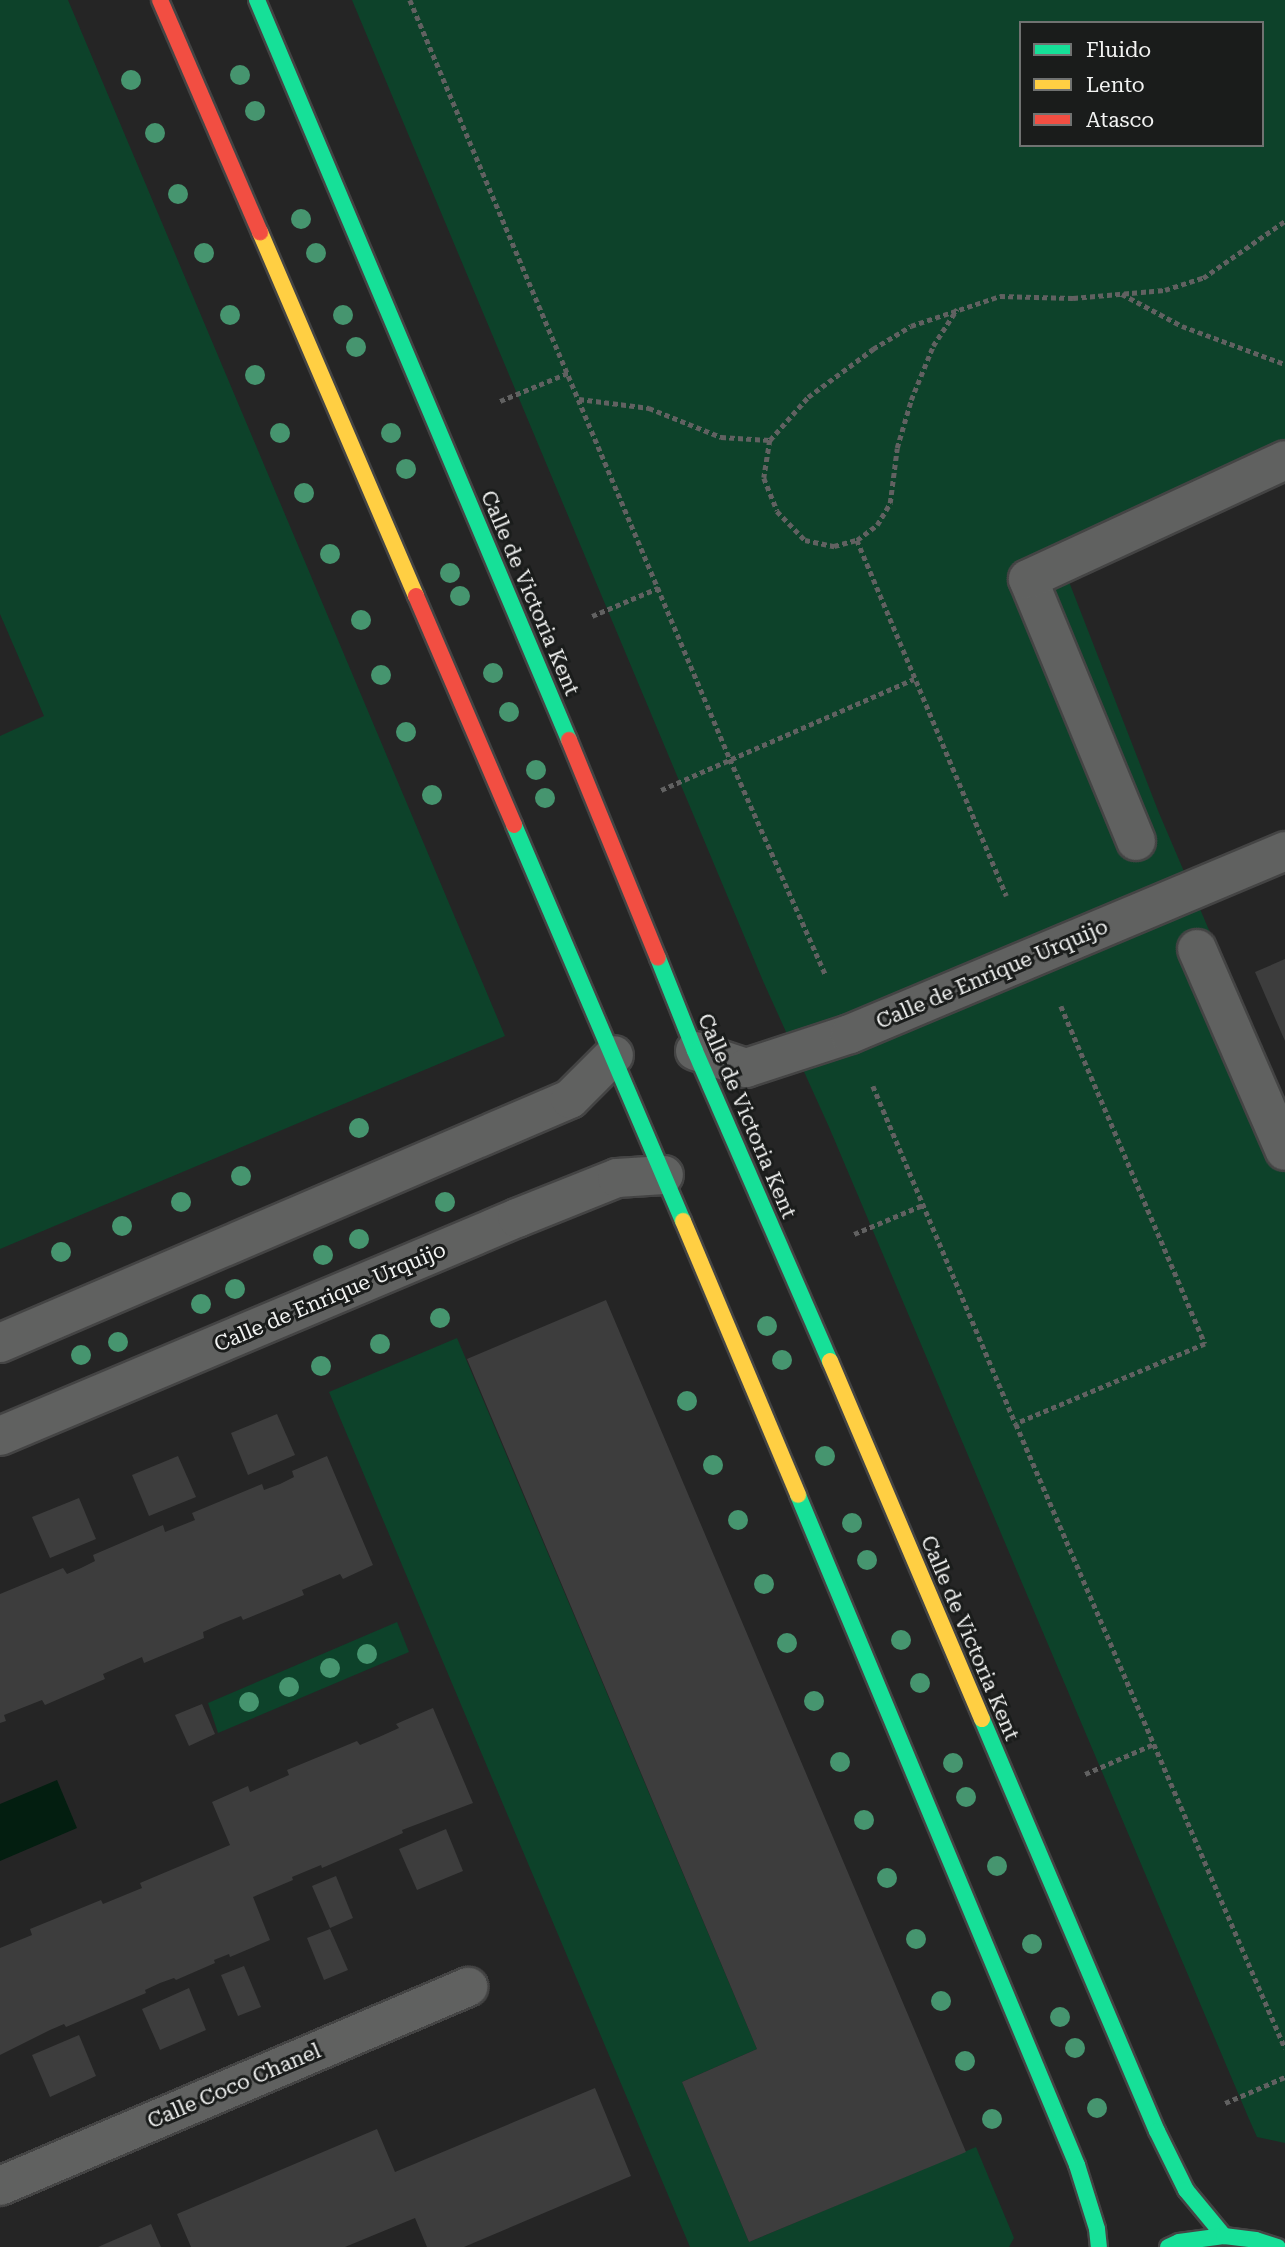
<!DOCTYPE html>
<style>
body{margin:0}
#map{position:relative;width:1285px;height:2247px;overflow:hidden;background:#252525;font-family:"Roboto Serif",serif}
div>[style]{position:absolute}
.green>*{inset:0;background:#0d422a}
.water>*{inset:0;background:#031e10}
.building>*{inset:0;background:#3d3d3d}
.path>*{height:4.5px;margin-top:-2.25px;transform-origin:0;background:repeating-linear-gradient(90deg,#616161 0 5px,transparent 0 8.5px)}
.roads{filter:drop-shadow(2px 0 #444) drop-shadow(-2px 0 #444) drop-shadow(0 2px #444) drop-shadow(0 -2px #444)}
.street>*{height:38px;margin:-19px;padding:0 19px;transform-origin:19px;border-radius:19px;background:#606160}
.fast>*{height:16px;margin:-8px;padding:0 8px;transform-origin:8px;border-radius:8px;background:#16e098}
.slow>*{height:16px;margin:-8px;padding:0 8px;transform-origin:8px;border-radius:8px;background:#ffcf43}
.jam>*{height:16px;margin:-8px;padding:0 8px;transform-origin:8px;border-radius:8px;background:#f24e42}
.trees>*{width:20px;height:20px;margin:-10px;border-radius:50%;background:#46956f}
span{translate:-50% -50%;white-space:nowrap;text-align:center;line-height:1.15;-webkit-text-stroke:6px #1a1c1b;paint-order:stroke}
.street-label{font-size:21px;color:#f2f3f2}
.legend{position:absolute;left:1019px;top:21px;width:245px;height:126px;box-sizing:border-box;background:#1a1c1b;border:2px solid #707271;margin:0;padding:9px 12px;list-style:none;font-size:21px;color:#f2f3f2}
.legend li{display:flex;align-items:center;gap:14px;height:35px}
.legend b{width:35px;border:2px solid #707271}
</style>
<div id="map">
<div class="green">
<i style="clip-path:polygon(0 0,68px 0,505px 1036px,0 1249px,0 736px,44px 716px,0 614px)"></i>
<i style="clip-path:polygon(evenodd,352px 0,1285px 0,1285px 480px,1066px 574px,1159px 813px,1285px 1108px,1285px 2143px,1257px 2137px,1249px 2119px,829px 1127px,763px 981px,352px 0,1021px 23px,1262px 23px,1262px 145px,1021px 145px,1021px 23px)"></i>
<i style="clip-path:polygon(457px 1338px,757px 2049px,682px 2082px,749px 2242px,976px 2147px,1014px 2238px,1009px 2247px,690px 2247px,329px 1392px)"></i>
<i style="clip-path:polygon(397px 1622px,409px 1652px,218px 1733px,208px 1703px)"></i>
</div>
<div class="water">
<i style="clip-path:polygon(57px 1780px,77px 1828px,0 1861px,0 1804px)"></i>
</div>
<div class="building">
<i style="clip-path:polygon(1285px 959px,1285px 1041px,1255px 972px)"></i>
<i style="clip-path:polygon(606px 1300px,966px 2152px,749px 2242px,682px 2082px,757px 2049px,467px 1359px)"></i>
<i style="clip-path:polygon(277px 1414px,295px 1455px,248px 1475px,231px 1433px)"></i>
<i style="clip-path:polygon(178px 1456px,196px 1497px,149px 1516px,132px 1475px)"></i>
<i style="clip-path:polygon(327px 1456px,373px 1565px,343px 1579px,340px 1574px,302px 1590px,304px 1595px,243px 1620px,241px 1616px,221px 1624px,203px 1632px,204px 1638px,144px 1663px,142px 1657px,103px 1674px,105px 1679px,45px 1705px,42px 1700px,4px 1715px,6px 1721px,0 1723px,0 1594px,63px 1568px,67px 1574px,81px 1568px,95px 1561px,93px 1555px,163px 1525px,165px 1532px,195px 1520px,192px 1513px,262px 1484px,264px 1490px,280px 1484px,294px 1477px,292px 1471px)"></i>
<i style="clip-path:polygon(79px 1498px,96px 1539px,50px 1558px,32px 1517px)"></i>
<i style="clip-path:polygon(202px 1704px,215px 1734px,189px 1746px,175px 1715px)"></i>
<i style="clip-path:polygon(433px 1708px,473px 1803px,402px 1830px,403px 1833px,322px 1868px,321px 1865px,292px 1877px,293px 1880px,253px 1897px,270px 1940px,230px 1957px,229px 1954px,214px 1960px,215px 1963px,176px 1980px,174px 1978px,160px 1983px,145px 1990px,146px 1993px,66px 2027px,64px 2024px,50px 2030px,0 2055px,0 1948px,32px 1935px,30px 1929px,101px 1900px,103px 1904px,142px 1888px,140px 1883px,230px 1845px,212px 1802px,248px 1786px,250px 1792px,289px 1775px,287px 1770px,357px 1741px,360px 1745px,379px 1737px,399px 1728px,396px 1724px)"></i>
<i style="clip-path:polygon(446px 1829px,463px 1871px,417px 1890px,399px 1849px)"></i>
<i style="clip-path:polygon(336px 1876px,353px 1918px,330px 1928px,312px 1886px)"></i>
<i style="clip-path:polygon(330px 1929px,348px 1970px,324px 1980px,307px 1938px)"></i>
<i style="clip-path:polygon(244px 1966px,261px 2007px,238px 2016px,221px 1975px)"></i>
<i style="clip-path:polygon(189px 1988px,206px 2030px,160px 2050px,142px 2009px)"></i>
<i style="clip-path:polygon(79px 2035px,96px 2076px,50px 2097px,32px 2055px)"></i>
<i style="clip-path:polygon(595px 2088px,631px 2176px,464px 2247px,427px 2247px,415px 2218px,345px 2247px,191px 2247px,177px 2214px,377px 2129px,395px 2172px)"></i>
<i style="clip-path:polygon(151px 2224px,161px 2247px,98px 2247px)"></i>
</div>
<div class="path">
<i style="left:410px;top:0;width:824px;rotate:67.14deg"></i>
<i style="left:730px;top:759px;width:237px;rotate:66.1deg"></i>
<i style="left:1122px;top:294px;width:68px;rotate:28.1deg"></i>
<i style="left:1182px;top:326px;width:110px;rotate:20.3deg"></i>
<i style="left:579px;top:399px;width:71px;rotate:7.3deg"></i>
<i style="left:649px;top:408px;width:78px;rotate:21.9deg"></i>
<i style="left:721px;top:437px;width:49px;rotate:3.5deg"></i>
<i style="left:770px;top:440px;width:57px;rotate:-48.5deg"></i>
<i style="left:808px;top:397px;width:81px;rotate:-36.4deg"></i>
<i style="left:873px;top:349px;width:44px;rotate:-31.2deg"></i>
<i style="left:911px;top:326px;width:94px;rotate:-18.6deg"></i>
<i style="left:1000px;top:296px;width:73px;rotate:1.6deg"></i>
<i style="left:1073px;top:298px;width:92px;rotate:-5deg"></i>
<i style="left:1165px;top:290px;width:40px;rotate:-18deg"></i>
<i style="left:1203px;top:278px;width:100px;rotate:-34.8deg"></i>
<i style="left:500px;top:401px;width:74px;rotate:-22.4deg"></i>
<i style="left:770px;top:440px;width:38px;rotate:99deg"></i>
<i style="left:764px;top:478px;width:35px;rotate:68deg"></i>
<i style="left:777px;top:511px;width:40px;rotate:46deg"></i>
<i style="left:805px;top:540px;width:30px;rotate:12deg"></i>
<i style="left:834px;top:546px;width:24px;rotate:-15deg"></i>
<i style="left:857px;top:540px;width:25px;rotate:-37deg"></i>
<i style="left:877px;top:525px;width:26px;rotate:-59deg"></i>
<i style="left:890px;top:503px;width:55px;rotate:-82.7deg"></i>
<i style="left:897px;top:448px;width:50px;rotate:-73.7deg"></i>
<i style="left:911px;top:400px;width:58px;rotate:-67.8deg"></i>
<i style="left:933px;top:346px;width:44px;rotate:-57deg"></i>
<i style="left:857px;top:540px;width:386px;rotate:67.2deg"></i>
<i style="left:592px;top:616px;width:72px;rotate:-23deg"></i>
<i style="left:661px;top:790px;width:276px;rotate:-23.7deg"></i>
<i style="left:1061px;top:1006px;width:367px;rotate:66.9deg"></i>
<i style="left:1205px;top:1344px;width:205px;rotate:157.1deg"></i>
<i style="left:1016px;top:1424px;width:680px;rotate:66.68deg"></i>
<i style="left:873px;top:1086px;width:367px;rotate:67.1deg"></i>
<i style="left:854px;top:1234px;width:75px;rotate:-22.8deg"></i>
<i style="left:1085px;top:1774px;width:75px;rotate:-23.5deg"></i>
<i style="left:1225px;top:2103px;width:65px;rotate:-23.4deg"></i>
</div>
<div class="roads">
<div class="street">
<i style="left:1136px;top:841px;width:283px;rotate:-112.4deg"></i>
<i style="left:1028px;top:579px;width:283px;rotate:-24.8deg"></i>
<i style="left:1197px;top:949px;width:220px;rotate:66.5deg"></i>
<i style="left:695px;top:1051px;width:54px;rotate:18.4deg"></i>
<i style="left:746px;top:1068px;width:109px;rotate:-18.1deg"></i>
<i style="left:850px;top:1034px;width:472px;rotate:-22.8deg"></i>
<i style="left:0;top:1343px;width:620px;rotate:-23.17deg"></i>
<i style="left:570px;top:1099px;width:62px;rotate:-45deg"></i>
<i style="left:0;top:1436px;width:561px;rotate:-22.86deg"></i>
<i style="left:517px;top:1218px;width:108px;rotate:-21.8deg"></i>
<i style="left:617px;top:1178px;width:47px;rotate:-3.7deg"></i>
<i style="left:0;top:2186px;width:509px;rotate:-23.04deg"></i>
</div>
<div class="fast">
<i style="left:257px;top:0;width:803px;rotate:67.14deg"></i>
<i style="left:514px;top:825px;width:431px;rotate:66.9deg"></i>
<i style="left:658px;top:958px;width:100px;rotate:68.3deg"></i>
<i style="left:695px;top:1051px;width:338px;rotate:66.5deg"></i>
<i style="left:798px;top:1495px;width:726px;rotate:67.39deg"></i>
<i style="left:1077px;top:2165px;width:67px;rotate:72.6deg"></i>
<i style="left:1097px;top:2229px;width:18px;rotate:84deg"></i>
<i style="left:982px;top:1719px;width:448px;rotate:67deg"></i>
<i style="left:1157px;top:2131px;width:66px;rotate:63.8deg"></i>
<i style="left:1186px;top:2190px;width:60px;rotate:50.4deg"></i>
<i style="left:1168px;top:2247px;width:12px;rotate:-24deg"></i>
<i style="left:1179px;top:2242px;width:45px;rotate:-7.6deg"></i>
<i style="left:1224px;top:2236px;width:32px;rotate:7deg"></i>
<i style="left:1256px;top:2240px;width:23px;rotate:18deg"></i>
</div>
<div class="slow">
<i style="left:260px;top:232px;width:396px;rotate:66.8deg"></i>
<i style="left:683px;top:1221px;width:297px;rotate:67.2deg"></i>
<i style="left:830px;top:1361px;width:389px;rotate:67deg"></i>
</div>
<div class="jam">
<i style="left:160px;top:0;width:253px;rotate:66.7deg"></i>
<i style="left:416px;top:596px;width:249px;rotate:66.8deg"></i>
<i style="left:569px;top:740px;width:235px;rotate:67.8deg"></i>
</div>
</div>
<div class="trees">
<i style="left:240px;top:75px"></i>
<i style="left:131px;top:80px"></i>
<i style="left:255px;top:111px"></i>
<i style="left:155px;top:133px"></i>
<i style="left:178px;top:194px"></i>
<i style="left:301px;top:219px"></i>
<i style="left:204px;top:253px"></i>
<i style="left:316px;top:253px"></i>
<i style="left:230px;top:315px"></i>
<i style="left:343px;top:315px"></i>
<i style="left:356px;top:347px"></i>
<i style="left:255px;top:375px"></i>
<i style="left:280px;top:433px"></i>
<i style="left:391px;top:433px"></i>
<i style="left:406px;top:469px"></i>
<i style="left:304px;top:493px"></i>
<i style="left:330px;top:554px"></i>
<i style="left:450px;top:573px"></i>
<i style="left:460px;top:596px"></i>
<i style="left:361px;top:620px"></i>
<i style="left:493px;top:673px"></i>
<i style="left:381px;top:675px"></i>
<i style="left:509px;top:712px"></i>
<i style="left:406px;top:732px"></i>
<i style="left:536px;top:770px"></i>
<i style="left:432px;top:795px"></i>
<i style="left:545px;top:798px"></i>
<i style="left:359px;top:1128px"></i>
<i style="left:241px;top:1176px"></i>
<i style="left:181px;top:1202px"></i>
<i style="left:445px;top:1202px"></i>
<i style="left:122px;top:1226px"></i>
<i style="left:359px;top:1239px"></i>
<i style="left:61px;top:1252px"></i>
<i style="left:323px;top:1255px"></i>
<i style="left:235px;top:1289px"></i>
<i style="left:201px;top:1304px"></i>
<i style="left:440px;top:1318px"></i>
<i style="left:767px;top:1326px"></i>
<i style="left:118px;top:1342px"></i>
<i style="left:380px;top:1344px"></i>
<i style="left:81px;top:1355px"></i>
<i style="left:782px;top:1360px"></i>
<i style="left:321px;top:1366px"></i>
<i style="left:687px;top:1401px"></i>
<i style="left:825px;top:1456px"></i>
<i style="left:713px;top:1465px"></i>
<i style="left:738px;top:1520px"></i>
<i style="left:852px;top:1523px"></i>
<i style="left:867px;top:1560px"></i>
<i style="left:764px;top:1584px"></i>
<i style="left:901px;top:1640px"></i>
<i style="left:787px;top:1643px"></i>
<i style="left:367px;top:1654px"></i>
<i style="left:330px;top:1668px"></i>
<i style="left:920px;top:1683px"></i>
<i style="left:289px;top:1687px"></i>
<i style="left:814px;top:1701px"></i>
<i style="left:249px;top:1702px"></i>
<i style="left:840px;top:1762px"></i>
<i style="left:953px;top:1763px"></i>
<i style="left:966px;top:1797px"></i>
<i style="left:864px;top:1820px"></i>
<i style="left:997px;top:1866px"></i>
<i style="left:887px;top:1878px"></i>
<i style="left:916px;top:1939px"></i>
<i style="left:1032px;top:1944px"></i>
<i style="left:941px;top:2001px"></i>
<i style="left:1060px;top:2017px"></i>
<i style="left:1075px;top:2048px"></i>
<i style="left:965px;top:2061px"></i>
<i style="left:1097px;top:2108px"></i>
<i style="left:992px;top:2119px"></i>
</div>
<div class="street-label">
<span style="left:530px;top:593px;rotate:67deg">Calle de Victoria Kent</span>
<span style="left:992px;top:974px;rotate:-23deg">Calle de Enrique Urquijo</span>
<span style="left:747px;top:1116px;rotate:67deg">Calle de Victoria Kent</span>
<span style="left:330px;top:1297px;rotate:-23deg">Calle de Enrique Urquijo</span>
<span style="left:970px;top:1638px;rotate:67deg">Calle de Victoria Kent</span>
<span style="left:234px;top:2086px;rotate:-23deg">Calle Coco Chanel</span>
</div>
<ul class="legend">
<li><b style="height:9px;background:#16e098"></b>Fluido</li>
<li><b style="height:9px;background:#ffcf43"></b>Lento</li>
<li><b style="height:9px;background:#f24e42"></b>Atasco</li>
</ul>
</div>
